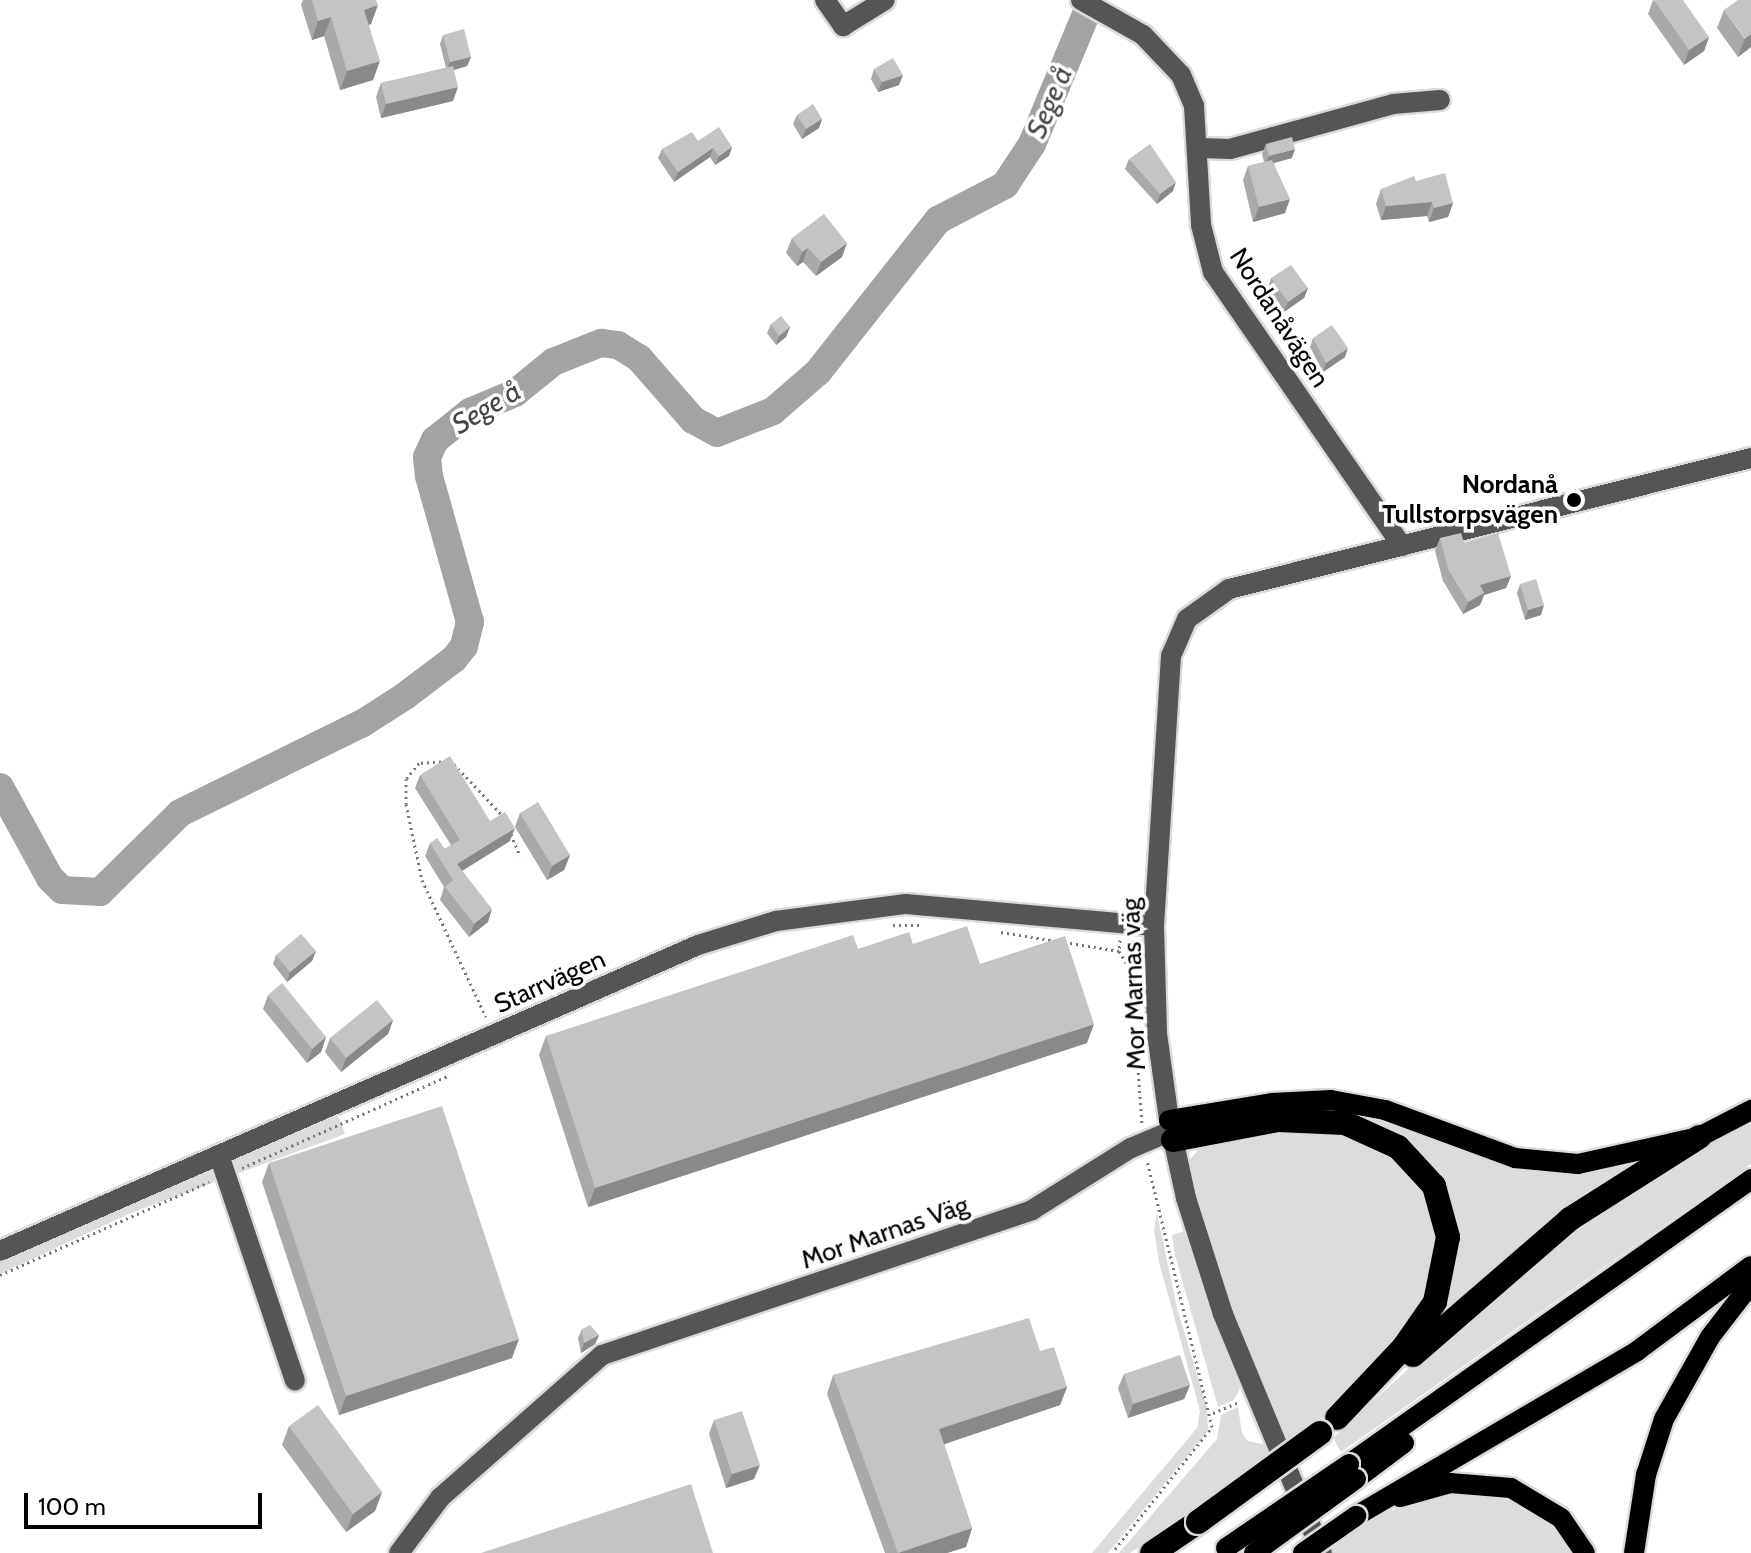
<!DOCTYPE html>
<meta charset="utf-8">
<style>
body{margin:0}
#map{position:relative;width:1751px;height:1553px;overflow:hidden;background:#fff;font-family:Cabin,sans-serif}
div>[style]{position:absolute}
.green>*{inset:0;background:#dcdcdc}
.river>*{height:28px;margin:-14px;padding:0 14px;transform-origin:14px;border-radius:14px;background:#a3a3a3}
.path>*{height:3px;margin-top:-1.5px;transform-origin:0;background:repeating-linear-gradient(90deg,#777 0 2px,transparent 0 6px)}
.roads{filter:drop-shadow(2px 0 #dbdbdb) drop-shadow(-2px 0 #dbdbdb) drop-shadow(0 2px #dbdbdb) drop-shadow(0 -2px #dbdbdb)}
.minor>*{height:20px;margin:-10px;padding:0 10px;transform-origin:10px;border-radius:10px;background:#555}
.major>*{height:20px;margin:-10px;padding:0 10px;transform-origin:10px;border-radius:10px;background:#000}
.highway>*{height:24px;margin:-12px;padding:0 12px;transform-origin:12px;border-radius:12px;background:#000}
.bridges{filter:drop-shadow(2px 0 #dbdbdb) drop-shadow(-2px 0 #dbdbdb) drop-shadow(0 2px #dbdbdb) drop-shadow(0 -2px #dbdbdb)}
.major-bridge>*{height:20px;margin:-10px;padding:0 10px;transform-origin:10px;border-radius:10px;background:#000}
.highway-bridge>*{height:24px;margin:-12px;padding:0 12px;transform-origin:12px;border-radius:12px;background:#000}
.wall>*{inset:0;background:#a9a9a9}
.shaded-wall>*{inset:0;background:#898989}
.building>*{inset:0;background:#c4c4c4}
.dots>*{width:22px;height:22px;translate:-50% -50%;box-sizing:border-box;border:4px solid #fff;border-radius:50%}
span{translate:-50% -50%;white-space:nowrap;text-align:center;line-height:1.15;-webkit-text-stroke:7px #fff;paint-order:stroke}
.street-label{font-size:26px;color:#000}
.poi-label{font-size:26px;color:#000;font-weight:700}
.right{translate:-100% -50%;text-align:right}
.water-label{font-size:28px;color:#444;font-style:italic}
.scale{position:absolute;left:24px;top:1493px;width:238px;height:36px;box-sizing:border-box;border:4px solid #000;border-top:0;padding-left:10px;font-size:24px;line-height:28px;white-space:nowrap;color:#000;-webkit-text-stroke:6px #fff;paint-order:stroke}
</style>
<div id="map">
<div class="green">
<i style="clip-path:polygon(1350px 1109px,1603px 1168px,1633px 1164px,1575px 1205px,1435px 1324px,1450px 1288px,1457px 1251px,1435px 1172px,1389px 1129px,1357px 1116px,1318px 1110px)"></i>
<i style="clip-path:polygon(337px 1113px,345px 1134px,131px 1213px,0 1274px,0 1256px)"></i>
<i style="clip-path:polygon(1751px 1117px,1751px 1164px,1341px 1452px,1333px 1438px,1465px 1317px,1592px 1212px)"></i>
<i style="clip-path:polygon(1286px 1127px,1362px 1133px,1419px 1176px,1439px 1223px,1422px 1311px,1336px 1406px,1286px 1446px,1230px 1311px,1188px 1162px,1204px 1143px)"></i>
<i style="clip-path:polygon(1157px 1213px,1177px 1308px,1207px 1407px,1208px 1431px,1108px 1553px,1092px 1553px,1197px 1428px,1200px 1411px,1159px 1262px,1154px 1230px)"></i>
<i style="clip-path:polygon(1184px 1231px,1240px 1389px,1234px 1400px,1218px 1407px,1175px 1255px,1172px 1235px)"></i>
<i style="clip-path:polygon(1238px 1407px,1242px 1433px,1248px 1441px,1266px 1445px,1271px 1456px,1252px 1474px,1130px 1553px,1119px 1553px,1217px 1439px,1221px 1415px)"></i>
<i style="clip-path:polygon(1443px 1490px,1505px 1494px,1550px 1519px,1574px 1553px,1333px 1553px,1329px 1545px,1361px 1523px)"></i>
</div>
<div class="river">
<i style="left:0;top:787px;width:104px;rotate:61.2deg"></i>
<i style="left:50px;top:878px;width:17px;rotate:45deg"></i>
<i style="left:62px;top:890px;width:38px;rotate:3deg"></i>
<i style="left:100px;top:892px;width:112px;rotate:-44.6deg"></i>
<i style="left:180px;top:813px;width:204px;rotate:-26.2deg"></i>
<i style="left:363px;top:723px;width:50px;rotate:-32.7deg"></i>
<i style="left:405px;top:696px;width:61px;rotate:-37.1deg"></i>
<i style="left:454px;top:659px;width:16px;rotate:-52deg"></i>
<i style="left:464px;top:646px;width:25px;rotate:-76deg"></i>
<i style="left:470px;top:622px;width:152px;rotate:-105.7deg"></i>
<i style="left:429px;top:476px;width:19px;rotate:-96deg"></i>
<i style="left:427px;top:457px;width:19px;rotate:-65deg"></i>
<i style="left:435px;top:440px;width:45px;rotate:-38.7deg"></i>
<i style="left:470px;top:412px;width:49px;rotate:-22.9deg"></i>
<i style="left:515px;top:393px;width:49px;rotate:-39.2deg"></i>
<i style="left:553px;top:362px;width:52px;rotate:-21.6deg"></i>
<i style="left:601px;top:343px;width:17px;rotate:7deg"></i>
<i style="left:618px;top:345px;width:25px;rotate:32deg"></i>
<i style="left:639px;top:358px;width:82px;rotate:48.9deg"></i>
<i style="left:693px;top:420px;width:27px;rotate:28deg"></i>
<i style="left:717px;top:433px;width:60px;rotate:-21.4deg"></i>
<i style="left:773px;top:411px;width:60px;rotate:-40.9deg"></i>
<i style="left:818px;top:372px;width:194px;rotate:-51.7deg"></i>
<i style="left:938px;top:220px;width:76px;rotate:-27.6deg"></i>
<i style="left:1005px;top:185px;width:49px;rotate:-56.6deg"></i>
<i style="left:1032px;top:144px;width:156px;rotate:-67.4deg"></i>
</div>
<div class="path">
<i style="left:447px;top:761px;width:28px;rotate:176deg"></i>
<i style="left:419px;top:763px;width:21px;rotate:129deg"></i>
<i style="left:406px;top:779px;width:25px;rotate:90deg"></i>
<i style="left:406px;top:804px;width:78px;rotate:78.1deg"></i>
<i style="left:422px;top:880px;width:151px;rotate:65deg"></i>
<i style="left:454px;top:764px;width:71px;rotate:46.7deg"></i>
<i style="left:511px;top:834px;width:24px;rotate:68deg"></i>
<i style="left:893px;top:925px;width:29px"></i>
<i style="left:1001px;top:932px;width:56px;rotate:9.3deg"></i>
<i style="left:1120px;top:940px;width:11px;rotate:95deg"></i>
<i style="left:1119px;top:951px;width:23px;rotate:59deg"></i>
<i style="left:1131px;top:971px;width:154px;rotate:85.9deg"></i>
<i style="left:1064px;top:942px;width:56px;rotate:9.3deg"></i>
<i style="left:242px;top:1168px;width:228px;rotate:-24.1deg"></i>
<i style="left:0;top:1275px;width:229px;rotate:-24deg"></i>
<i style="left:1213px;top:1413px;width:28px;rotate:-23deg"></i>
<i style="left:1115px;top:1549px;width:156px;rotate:-51.5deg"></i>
<i style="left:1212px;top:1427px;width:275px;rotate:-103.7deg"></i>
</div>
<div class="roads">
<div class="minor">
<i style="left:825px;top:0;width:32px;rotate:55deg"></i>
<i style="left:843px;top:26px;width:49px;rotate:-31.8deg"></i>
<i style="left:1081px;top:0;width:71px;rotate:29.4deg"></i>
<i style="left:1143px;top:35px;width:55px;rotate:46.5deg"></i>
<i style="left:1181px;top:75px;width:34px;rotate:67deg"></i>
<i style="left:1194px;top:106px;width:119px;rotate:86.6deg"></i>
<i style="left:1201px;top:225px;width:49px;rotate:75.7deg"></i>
<i style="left:1213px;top:272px;width:333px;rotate:55.4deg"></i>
<i style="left:1200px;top:148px;width:30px;rotate:2deg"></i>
<i style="left:1230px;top:149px;width:169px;rotate:-15.4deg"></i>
<i style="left:1393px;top:104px;width:47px;rotate:-4.9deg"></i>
<i style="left:219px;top:1155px;width:238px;rotate:71.4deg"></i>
<i style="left:0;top:1251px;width:762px;rotate:-23.67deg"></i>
<i style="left:698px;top:945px;width:82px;rotate:-17.1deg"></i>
<i style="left:776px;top:921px;width:131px;rotate:-7.5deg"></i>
<i style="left:906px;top:904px;width:249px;rotate:5.1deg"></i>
<i style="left:399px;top:1553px;width:69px;rotate:-53.3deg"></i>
<i style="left:440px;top:1498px;width:216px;rotate:-41.4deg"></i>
<i style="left:602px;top:1355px;width:454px;rotate:-18.6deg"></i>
<i style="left:1032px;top:1210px;width:117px;rotate:-32.1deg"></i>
<i style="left:1131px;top:1148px;width:43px;rotate:-23deg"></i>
<i style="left:1322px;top:1553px;width:259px;rotate:-112.5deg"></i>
<i style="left:1223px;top:1314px;width:122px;rotate:-107.7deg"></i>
<i style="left:1186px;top:1198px;width:80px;rotate:-102.3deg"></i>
<i style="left:1169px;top:1120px;width:88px;rotate:-97.9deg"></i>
<i style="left:1157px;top:1033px;width:107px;rotate:-91.6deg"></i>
<i style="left:1154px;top:926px;width:271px;rotate:-86.4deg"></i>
<i style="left:1171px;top:656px;width:40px;rotate:-66.6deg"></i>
<i style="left:1187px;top:619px;width:52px;rotate:-35.5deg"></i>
<i style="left:1229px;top:589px;width:538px;rotate:-14.09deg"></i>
</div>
<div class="major">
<i style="left:1169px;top:1120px;width:104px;rotate:-9.4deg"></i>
<i style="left:1272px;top:1103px;width:59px;rotate:-2.9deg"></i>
<i style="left:1331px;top:1100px;width:55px;rotate:10.5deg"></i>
<i style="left:1385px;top:1110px;width:139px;rotate:20.3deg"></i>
<i style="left:1515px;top:1158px;width:63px;rotate:5.4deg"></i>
<i style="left:1578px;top:1164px;width:124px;rotate:-12.6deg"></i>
<i style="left:1699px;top:1137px;width:59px;rotate:-27.4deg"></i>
<i style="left:1349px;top:1464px;width:493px;rotate:-35.3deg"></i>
<i style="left:1356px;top:1479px;width:60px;rotate:-36.9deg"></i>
<i style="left:1400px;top:1497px;width:52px;rotate:-15.6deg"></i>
<i style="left:1450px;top:1483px;width:61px;rotate:4.7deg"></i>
<i style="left:1511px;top:1488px;width:58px;rotate:31deg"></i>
<i style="left:1561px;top:1518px;width:42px;rotate:55.6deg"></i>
<i style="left:1356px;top:1516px;width:326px;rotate:-30.4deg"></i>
<i style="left:1637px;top:1351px;width:142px;rotate:-36.7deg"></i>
<i style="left:1634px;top:1553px;width:79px;rotate:-81.3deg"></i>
<i style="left:1646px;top:1475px;width:59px;rotate:-72.2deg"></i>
<i style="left:1664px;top:1419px;width:94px;rotate:-60.7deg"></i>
<i style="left:1710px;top:1337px;width:67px;rotate:-52.3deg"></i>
</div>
<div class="highway">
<i style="left:1173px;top:1140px;width:107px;rotate:-10.8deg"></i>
<i style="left:1278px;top:1120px;width:67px;rotate:2.6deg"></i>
<i style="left:1345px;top:1123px;width:58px;rotate:24.4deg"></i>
<i style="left:1398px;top:1147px;width:53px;rotate:47.3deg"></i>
<i style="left:1434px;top:1186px;width:53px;rotate:74.6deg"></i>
<i style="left:1448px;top:1237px;width:66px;rotate:101.3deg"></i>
<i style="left:1435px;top:1302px;width:56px;rotate:124.8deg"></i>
<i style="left:1403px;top:1348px;width:96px;rotate:133.3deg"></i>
<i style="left:1413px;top:1355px;width:208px;rotate:-40.9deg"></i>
<i style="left:1570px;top:1219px;width:153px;rotate:-32.4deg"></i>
<i style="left:1152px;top:1553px;width:55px;rotate:-34deg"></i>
</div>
</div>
<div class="bridges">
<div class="major-bridge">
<i style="left:1226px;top:1548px;width:149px;rotate:-34.3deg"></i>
<i style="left:1254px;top:1553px;width:126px;rotate:-36deg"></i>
<i style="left:1303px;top:1553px;width:65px;rotate:-34.9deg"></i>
</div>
<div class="highway-bridge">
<i style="left:1198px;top:1522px;width:151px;rotate:-36.1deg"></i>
</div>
</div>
<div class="wall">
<i style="clip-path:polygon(303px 0,376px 0,371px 24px,369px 25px,373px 80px,340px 90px,324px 36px,312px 40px,301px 5px)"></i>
<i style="clip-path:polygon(1653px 0,1709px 37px,1704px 51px,1684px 65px,1648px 14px)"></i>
<i style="clip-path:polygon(1724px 10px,1751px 47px,1738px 57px,1717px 28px)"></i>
<i style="clip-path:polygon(443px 35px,471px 57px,467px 66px,454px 70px,453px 101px,381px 118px,376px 97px,381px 83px,446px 68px,440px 44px)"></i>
<i style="clip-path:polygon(874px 69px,899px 85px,878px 92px,871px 79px)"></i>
<i style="clip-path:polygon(797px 115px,822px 119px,819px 128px,802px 139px,793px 124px)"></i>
<i style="clip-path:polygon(698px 141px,732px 147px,729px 156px,715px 165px,710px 157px,674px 182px,658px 158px,662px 149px)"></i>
<i style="clip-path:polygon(1266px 144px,1292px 158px,1274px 163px,1285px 213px,1253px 222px,1243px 180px,1248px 166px,1264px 162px,1262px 154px)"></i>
<i style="clip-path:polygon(1129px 159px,1173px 191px,1157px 204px,1125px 169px)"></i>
<i style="clip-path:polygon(1416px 181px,1453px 203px,1448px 217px,1429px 222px,1427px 216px,1381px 220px,1376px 204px,1381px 189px)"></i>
<i style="clip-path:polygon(792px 238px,842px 257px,816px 276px,803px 262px,797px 266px,786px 253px)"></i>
<i style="clip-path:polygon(1271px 278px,1308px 288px,1304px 298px,1284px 312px,1268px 288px)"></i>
<i style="clip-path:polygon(771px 324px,790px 327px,786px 337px,776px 345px,767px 333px)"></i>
<i style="clip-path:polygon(1313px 338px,1345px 357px,1323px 372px,1310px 347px)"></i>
<i style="clip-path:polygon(1440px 538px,1464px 543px,1511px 576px,1506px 588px,1484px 595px,1480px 605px,1463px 614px,1443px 581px,1435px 551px)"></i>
<i style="clip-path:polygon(1520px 584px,1541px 615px,1525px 620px,1517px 593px)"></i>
<i style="clip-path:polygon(420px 775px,490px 821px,510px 841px,462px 871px,488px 922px,469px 937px,440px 900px,444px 887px,425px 856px,430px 843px,445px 849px,451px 845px,415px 788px)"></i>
<i style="clip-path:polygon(520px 813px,570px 855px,564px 870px,547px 880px,515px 827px)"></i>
<i style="clip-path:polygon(913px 944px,980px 964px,1087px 1043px,588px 1207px,539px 1055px,546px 1036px,858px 949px)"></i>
<i style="clip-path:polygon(316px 951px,312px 961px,287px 982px,273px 964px,276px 955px)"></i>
<i style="clip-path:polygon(268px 995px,326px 1037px,321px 1052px,307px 1063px,263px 1009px)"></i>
<i style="clip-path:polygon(393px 1020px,388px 1034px,341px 1072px,325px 1052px,330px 1038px)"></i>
<i style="clip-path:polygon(269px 1163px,512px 1358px,339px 1415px,262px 1182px)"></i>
<i style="clip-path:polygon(582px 1329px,599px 1335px,595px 1344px,581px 1353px,578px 1338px)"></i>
<i style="clip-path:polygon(1040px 1351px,1067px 1387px,1060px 1405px,944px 1444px,972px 1528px,966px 1547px,947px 1553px,885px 1553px,827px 1394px,833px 1375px)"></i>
<i style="clip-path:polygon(1124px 1374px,1190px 1385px,1184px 1399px,1128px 1418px,1118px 1388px)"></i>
<i style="clip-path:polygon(714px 1420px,754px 1479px,726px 1488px,709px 1434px)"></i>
<i style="clip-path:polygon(289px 1426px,382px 1492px,375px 1511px,346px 1532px,282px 1445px)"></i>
</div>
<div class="shaded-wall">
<i style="clip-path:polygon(378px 5px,371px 24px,357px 28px,364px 10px)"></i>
<i style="clip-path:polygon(331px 17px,324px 36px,312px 40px,318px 21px)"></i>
<i style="clip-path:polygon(1751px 34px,1751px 47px,1738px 57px,1745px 38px)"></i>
<i style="clip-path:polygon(1709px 37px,1704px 51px,1684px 65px,1689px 50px)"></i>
<i style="clip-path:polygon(471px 57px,467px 66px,446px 72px,450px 62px)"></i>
<i style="clip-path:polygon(380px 61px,373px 80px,340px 90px,347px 71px)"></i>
<i style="clip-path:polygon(903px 75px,899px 85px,878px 92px,882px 82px)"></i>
<i style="clip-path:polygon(458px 87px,453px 101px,381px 118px,386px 104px)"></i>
<i style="clip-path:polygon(822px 119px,819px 128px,802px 139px,806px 129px)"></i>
<i style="clip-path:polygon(732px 147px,729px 156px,715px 165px,719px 156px)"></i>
<i style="clip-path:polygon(713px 148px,710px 157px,674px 182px,678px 172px)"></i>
<i style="clip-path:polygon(1295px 149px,1292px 158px,1265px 165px,1269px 156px)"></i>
<i style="clip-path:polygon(1176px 182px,1173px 191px,1157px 204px,1160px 194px)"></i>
<i style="clip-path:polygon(1290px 199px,1285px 213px,1253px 222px,1259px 207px)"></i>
<i style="clip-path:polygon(1432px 202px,1427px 216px,1381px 220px,1386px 206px)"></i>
<i style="clip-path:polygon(1453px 203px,1448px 217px,1429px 222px,1434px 208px)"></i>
<i style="clip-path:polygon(847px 243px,842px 257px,816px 276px,821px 262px)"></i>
<i style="clip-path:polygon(808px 248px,803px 262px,797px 266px,802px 252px)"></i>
<i style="clip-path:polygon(1308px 288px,1304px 298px,1284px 312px,1288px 302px)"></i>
<i style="clip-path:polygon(790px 327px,786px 337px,776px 345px,779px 336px)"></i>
<i style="clip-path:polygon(1348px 348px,1345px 357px,1323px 372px,1326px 363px)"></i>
<i style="clip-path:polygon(1511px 576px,1506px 588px,1484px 595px,1480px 605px,1463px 614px,1468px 602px,1480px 585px)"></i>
<i style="clip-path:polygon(1544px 605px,1541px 615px,1525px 620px,1528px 610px)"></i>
<i style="clip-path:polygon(515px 828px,510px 841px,452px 877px,457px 864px)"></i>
<i style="clip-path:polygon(570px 855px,564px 870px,547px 880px,552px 866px)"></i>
<i style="clip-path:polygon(492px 909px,488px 922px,469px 937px,474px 924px)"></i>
<i style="clip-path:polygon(316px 951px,312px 961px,287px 982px,290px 972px)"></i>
<i style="clip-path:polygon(393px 1020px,388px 1034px,341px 1072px,346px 1058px)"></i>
<i style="clip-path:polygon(1094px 1024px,1087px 1043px,588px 1207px,595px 1188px)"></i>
<i style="clip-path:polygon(326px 1037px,321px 1052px,307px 1063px,312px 1049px)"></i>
<i style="clip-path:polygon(599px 1335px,595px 1344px,581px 1353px,584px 1343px)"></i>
<i style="clip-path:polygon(519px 1339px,512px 1358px,339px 1415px,346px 1396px)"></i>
<i style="clip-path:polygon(1190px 1385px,1184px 1399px,1128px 1418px,1133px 1404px)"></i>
<i style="clip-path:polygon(1067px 1387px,1060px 1405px,933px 1448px,939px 1429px)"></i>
<i style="clip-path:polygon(760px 1465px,754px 1479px,726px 1488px,732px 1474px)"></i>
<i style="clip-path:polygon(382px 1492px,375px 1511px,346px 1532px,353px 1514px)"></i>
<i style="clip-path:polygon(972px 1528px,966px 1547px,947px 1553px,898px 1553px)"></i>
</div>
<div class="building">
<i style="clip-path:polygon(312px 0,376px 0,378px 5px,364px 10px,380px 61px,347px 71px,331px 17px,318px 21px)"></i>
<i style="clip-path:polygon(1654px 0,1683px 0,1709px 37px,1689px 50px)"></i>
<i style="clip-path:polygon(1738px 0,1751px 0,1751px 34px,1745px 38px,1724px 10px)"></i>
<i style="clip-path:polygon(464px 29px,471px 57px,450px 62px,443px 35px)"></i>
<i style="clip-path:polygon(893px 58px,903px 75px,882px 82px,874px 69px)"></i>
<i style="clip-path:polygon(453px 66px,458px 87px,386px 104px,381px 83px)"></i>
<i style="clip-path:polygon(813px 104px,822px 119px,806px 129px,797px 115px)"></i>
<i style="clip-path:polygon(719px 127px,732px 147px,719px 156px,713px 148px,678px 172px,662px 149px,692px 132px,698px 141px)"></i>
<i style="clip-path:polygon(1292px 137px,1295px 149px,1269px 156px,1266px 144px)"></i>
<i style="clip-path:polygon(1150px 144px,1176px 182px,1160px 194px,1129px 159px)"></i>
<i style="clip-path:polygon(1272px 160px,1290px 199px,1259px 207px,1248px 166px)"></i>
<i style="clip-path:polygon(1445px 173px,1453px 203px,1434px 208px,1432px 202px,1386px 206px,1381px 189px,1414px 176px,1416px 181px)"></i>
<i style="clip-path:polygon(824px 214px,847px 243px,821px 262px,808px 248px,802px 252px,792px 238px)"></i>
<i style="clip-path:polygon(1291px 265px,1308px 288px,1288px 302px,1271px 278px)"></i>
<i style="clip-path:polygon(781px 316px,790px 327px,779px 336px,771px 324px)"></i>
<i style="clip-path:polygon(1332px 325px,1348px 348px,1326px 363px,1313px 338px)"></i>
<i style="clip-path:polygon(1461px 533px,1464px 543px,1498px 533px,1511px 576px,1480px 585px,1484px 593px,1468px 602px,1448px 569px,1440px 538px)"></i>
<i style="clip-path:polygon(1536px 579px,1544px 605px,1528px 610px,1520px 584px)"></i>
<i style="clip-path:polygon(450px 756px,490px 821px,505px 812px,515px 828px,457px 864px,492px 909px,474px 924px,445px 887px,453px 880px,430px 843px,437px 838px,445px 849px,460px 840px,420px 775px)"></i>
<i style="clip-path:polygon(538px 802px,570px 855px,552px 866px,520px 813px)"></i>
<i style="clip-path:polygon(967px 926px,980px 964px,1065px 936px,1094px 1024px,595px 1188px,546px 1036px,853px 935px,858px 949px,909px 932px,913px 944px)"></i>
<i style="clip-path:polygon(301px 934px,316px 951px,290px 972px,276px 955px)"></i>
<i style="clip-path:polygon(282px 983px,326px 1037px,312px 1049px,268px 995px)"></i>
<i style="clip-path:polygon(377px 1000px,393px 1020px,346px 1058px,330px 1038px)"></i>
<i style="clip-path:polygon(442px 1106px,519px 1339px,346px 1396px,269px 1163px)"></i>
<i style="clip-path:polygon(1029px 1318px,1040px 1351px,1054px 1347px,1067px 1387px,939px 1429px,972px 1528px,898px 1553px,833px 1375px)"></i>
<i style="clip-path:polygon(590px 1325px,599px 1335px,584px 1343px,582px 1329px)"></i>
<i style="clip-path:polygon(1180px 1355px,1190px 1385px,1133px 1404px,1124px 1374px)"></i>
<i style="clip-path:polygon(318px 1405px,382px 1492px,353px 1514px,289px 1426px)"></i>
<i style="clip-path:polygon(742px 1411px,760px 1465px,732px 1474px,714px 1420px)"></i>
<i style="clip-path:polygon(691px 1484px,713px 1553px,481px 1553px)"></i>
</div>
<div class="dots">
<i style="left:1574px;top:500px;background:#000"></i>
</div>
<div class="street-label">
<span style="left:1279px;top:318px;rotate:57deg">Nordanåvägen</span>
<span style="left:550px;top:982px;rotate:-24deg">Starrvägen</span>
<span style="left:1134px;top:984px;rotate:-92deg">Mor Marnas väg</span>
<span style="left:885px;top:1233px;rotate:-19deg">Mor Marnas Väg</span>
</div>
<div class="poi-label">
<span class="right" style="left:1558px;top:500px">Nordanå<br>Tullstorpsvägen</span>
</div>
<div class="water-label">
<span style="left:1049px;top:102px;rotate:-67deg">Sege å</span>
<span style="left:486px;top:407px;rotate:-31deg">Sege å</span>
</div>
<div class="scale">100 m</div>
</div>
